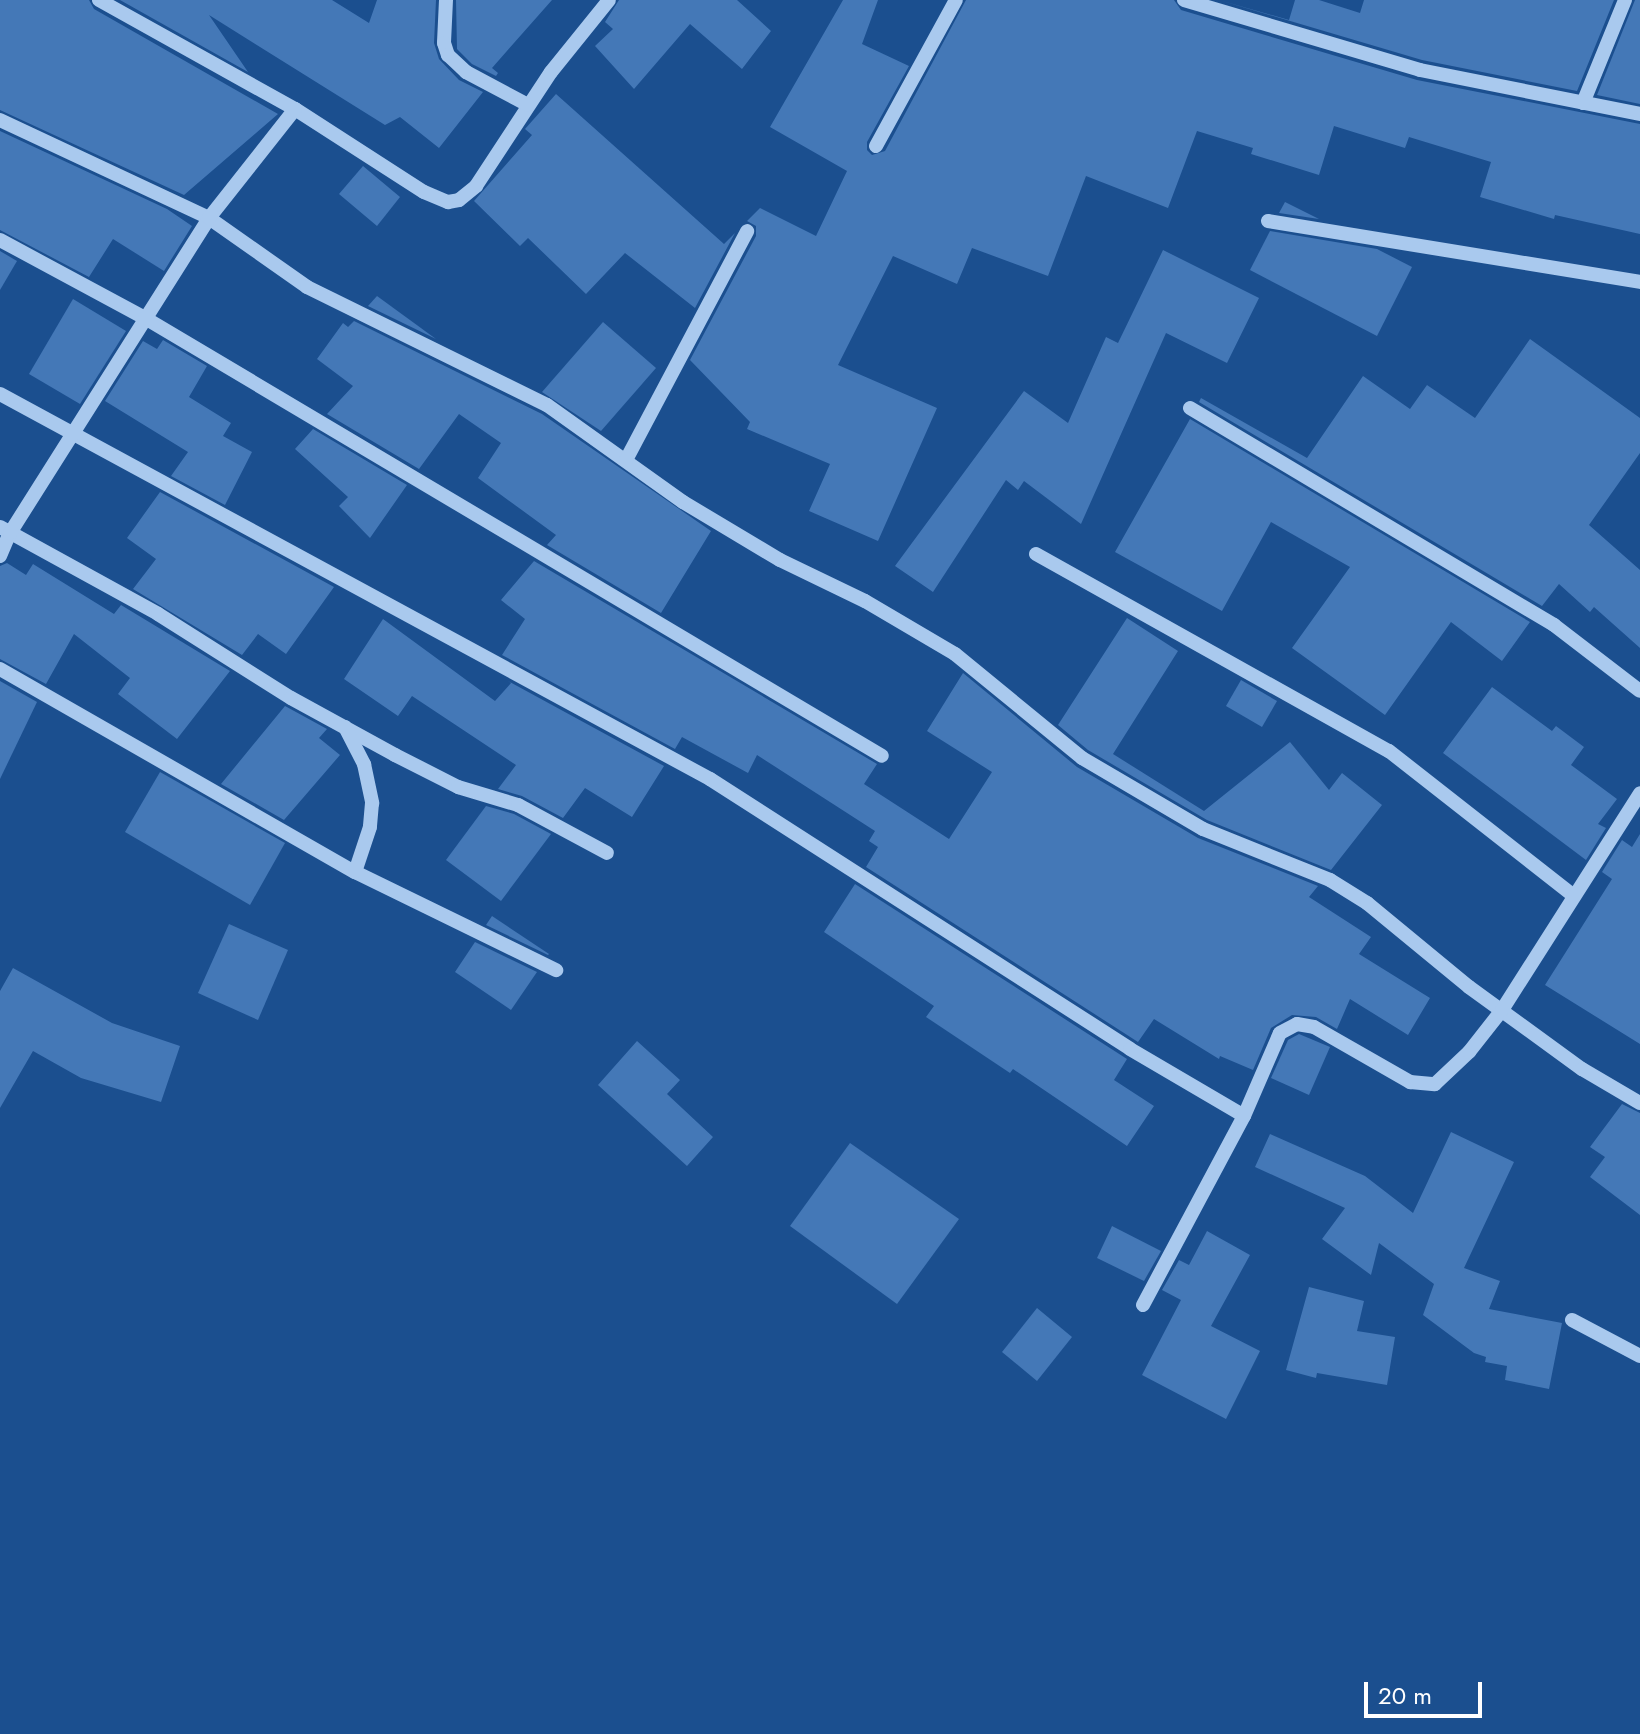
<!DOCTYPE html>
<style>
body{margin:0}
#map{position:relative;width:1640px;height:1734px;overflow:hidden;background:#1b4f8f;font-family:Jost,sans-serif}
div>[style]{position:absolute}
.building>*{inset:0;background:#4478b7}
.minor>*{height:14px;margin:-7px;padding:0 7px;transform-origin:7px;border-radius:7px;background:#a9c9ee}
span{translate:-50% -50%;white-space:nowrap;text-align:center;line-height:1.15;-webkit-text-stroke:8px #1b4f8f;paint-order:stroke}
.scale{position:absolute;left:1364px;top:1682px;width:118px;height:36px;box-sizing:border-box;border:4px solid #fff;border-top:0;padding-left:10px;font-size:24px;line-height:28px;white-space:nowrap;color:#fff;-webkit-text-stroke:6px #1b4f8f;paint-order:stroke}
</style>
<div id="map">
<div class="building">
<i style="clip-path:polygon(0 0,89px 0,94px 9px,278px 114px,184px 195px,0 110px)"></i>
<i style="clip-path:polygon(120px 0,332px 0,369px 23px,377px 0,436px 0,434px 43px,439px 59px,459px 80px,483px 92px,439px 148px,400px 117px,385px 125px,209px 15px,248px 72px)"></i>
<i style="clip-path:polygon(456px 0,552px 0,492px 68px,498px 73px,496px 76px,472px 64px,457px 49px)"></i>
<i style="clip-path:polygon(619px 0,737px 0,771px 31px,742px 69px,690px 24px,634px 89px,595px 46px,613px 29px,605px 22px)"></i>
<i style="clip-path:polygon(843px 0,878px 0,862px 44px,909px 66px,867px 142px,867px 150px,872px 155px,885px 151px,966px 0,1174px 0,1181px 10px,1417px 80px,1640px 124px,1640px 234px,1555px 215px,1554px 219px,1480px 197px,1491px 162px,1409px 137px,1405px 148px,1334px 126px,1319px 175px,1251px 154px,1253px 148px,1197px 131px,1168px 208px,1086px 176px,1048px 276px,972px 248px,957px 284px,893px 256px,838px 365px,937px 408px,878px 541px,809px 511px,830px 464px,747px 429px,750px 422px,690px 360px,756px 236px,756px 226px,747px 221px,760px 208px,816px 236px,847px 171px,770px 127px)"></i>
<i style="clip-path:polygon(1219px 0,1289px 20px,1295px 0,1319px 0,1360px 13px,1364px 0,1614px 0,1577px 91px,1422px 60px)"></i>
<i style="clip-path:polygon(1635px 0,1640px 0,1640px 104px,1597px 95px)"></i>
<i style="clip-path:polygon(556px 94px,724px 244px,735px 233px,695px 308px,625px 253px,586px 294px,528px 238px,520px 246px,474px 201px,532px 135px,525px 129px)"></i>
<i style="clip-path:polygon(0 131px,167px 209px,192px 226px,164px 271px,113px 239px,89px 277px,0 230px)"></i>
<i style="clip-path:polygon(363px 166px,400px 197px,377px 226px,339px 194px)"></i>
<i style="clip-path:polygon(1285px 202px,1319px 219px,1279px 213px)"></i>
<i style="clip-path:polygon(1270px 231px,1377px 249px,1412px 267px,1377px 336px,1250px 270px)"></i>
<i style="clip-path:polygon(1163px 250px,1259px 298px,1227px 363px,1166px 333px,1081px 524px,1024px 481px,1018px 490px,1006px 480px,933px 592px,895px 566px,1024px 391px,1068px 423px,1106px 337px,1118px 343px)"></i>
<i style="clip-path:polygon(0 251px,17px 261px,0 290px)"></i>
<i style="clip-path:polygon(377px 296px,436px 339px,368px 306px)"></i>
<i style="clip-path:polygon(73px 299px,126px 331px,80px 404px,29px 374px)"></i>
<i style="clip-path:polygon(354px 321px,542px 414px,711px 531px,661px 613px,547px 545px,556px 535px,478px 478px,501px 443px,459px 414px,419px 469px,327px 414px,353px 386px,317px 359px,343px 323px,348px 327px)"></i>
<i style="clip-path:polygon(603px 322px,656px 368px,601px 431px,542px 392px)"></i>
<i style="clip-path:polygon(1530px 339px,1640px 418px,1640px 453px,1589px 525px,1640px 570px,1640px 648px,1594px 607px,1590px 612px,1559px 584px,1542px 606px,1199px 402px,1201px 398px,1307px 458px,1363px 376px,1410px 409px,1427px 385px,1475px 418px)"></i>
<i style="clip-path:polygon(163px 340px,207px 366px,189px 397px,231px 423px,223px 436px,252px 452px,225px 505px,171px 476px,188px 452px,105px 401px,143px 341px,157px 349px)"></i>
<i style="clip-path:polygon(1190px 419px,1530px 622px,1502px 661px,1451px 622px,1385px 715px,1292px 648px,1350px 567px,1271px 522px,1222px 611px,1115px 552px)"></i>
<i style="clip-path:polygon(313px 429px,407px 485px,370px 538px,339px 506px,348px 497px,295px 449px)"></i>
<i style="clip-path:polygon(160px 492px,334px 587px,286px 654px,258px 634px,242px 655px,133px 589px,156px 559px,127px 538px)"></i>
<i style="clip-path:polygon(534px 561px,877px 764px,864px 784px,949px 839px,992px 772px,927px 731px,963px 673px,1077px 767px,1198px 838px,1318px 886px,1309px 897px,1371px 937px,1359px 954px,1430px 998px,1408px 1035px,1350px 999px,1337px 1029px,1316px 1017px,1292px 1015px,1271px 1028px,1253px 1070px,1220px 1056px,1219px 1059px,1154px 1019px,1138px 1042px,866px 867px,878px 847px,869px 841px,875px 831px,757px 755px,748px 773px,682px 737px,675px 749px,502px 655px,525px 619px,501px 600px)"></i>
<i style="clip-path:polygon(7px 563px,26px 575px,33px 564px,114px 614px,121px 605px,230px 671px,177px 739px,118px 694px,130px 678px,74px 634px,46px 684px,0 659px,0 566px)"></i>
<i style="clip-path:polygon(1127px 618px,1178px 651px,1113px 754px,1204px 811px,1290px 742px,1329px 790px,1342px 773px,1382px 805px,1331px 870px,1207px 820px,1088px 750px,1058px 725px)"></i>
<i style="clip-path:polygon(383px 619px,495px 701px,511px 683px,508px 681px,664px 766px,632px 817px,585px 788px,563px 818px,522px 796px,498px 789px,516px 765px,412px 696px,398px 716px,344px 679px)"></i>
<i style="clip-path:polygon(1241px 680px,1277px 701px,1262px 727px,1226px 706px)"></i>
<i style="clip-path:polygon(0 681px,37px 702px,0 779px)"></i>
<i style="clip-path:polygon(1492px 687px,1552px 731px,1556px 726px,1584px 747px,1571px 765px,1617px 799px,1598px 824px,1606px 828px,1586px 860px,1443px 753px)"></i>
<i style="clip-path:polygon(285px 706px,327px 729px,319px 738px,340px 755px,284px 820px,221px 784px)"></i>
<i style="clip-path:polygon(160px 772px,285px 843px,250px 905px,125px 832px)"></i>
<i style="clip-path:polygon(486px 806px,514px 814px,551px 834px,501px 901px,446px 860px)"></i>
<i style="clip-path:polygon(1640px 834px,1640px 1044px,1545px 985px,1612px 879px,1602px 872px,1622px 840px,1632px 847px)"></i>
<i style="clip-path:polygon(855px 884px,1127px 1059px,1114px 1080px,1154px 1106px,1127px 1146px,1013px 1069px,1010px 1073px,926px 1017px,934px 1006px,824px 932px)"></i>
<i style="clip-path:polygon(492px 916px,549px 954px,548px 955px,486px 925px)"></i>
<i style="clip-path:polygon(229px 924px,288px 950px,258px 1020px,198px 993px)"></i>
<i style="clip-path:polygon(475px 942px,537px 972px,511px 1010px,455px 972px)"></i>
<i style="clip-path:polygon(13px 968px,112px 1023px,180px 1046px,161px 1102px,81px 1078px,33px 1051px,0 1108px,0 991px)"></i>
<i style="clip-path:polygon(1299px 1034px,1330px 1047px,1309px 1095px,1271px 1078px,1288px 1040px)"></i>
<i style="clip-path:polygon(637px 1041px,680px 1080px,667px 1094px,713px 1137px,687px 1166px,598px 1085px)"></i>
<i style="clip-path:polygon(1622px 1104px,1640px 1113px,1640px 1215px,1590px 1177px,1605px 1157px,1590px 1147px)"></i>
<i style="clip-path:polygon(1451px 1132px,1514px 1162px,1464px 1268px,1500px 1281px,1489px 1309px,1562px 1323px,1549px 1389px,1505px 1380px,1507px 1366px,1485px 1362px,1486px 1357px,1474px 1353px,1423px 1315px,1434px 1284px,1379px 1243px,1371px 1275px,1322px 1239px,1345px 1208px,1255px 1167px,1270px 1134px,1365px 1176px,1413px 1213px)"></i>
<i style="clip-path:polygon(850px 1143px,959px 1219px,897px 1304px,790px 1226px)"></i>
<i style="clip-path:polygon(1112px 1226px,1161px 1251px,1144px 1281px,1097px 1258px)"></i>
<i style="clip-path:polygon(1207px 1231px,1250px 1255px,1211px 1326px,1260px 1351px,1226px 1419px,1142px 1375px,1181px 1300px,1162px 1290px,1179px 1260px,1189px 1265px)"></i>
<i style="clip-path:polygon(1309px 1287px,1364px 1301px,1357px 1331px,1395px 1337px,1387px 1385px,1317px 1373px,1316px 1378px,1286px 1370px)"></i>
<i style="clip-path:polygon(1037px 1308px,1072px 1337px,1037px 1381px,1002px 1352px)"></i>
</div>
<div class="minor">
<i style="left:99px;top:0;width:224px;rotate:29.1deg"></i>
<i style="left:295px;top:109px;width:153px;rotate:32.8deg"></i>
<i style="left:424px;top:192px;width:26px;rotate:23deg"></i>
<i style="left:448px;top:202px;width:11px;rotate:-10deg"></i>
<i style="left:459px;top:200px;width:22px;rotate:-39deg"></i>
<i style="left:476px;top:186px;width:136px;rotate:-56.7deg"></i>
<i style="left:551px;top:72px;width:92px;rotate:-51.1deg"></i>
<i style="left:446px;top:0;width:43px;rotate:92.7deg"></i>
<i style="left:444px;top:43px;width:13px;rotate:72deg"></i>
<i style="left:448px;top:55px;width:25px;rotate:43deg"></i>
<i style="left:466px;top:72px;width:70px;rotate:28deg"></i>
<i style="left:1184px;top:0;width:246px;rotate:16.5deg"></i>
<i style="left:1420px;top:70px;width:224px;rotate:11.3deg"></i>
<i style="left:1583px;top:103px;width:111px;rotate:-67.8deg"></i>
<i style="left:0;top:120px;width:231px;rotate:25.1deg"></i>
<i style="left:209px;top:218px;width:120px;rotate:35.1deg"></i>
<i style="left:307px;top:287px;width:267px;rotate:26.2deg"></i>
<i style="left:547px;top:405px;width:167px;rotate:35.5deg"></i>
<i style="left:683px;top:502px;width:113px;rotate:30.9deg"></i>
<i style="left:780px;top:560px;width:94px;rotate:25.8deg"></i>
<i style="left:865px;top:601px;width:104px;rotate:30.5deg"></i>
<i style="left:955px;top:654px;width:164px;rotate:39.3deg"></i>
<i style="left:1082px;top:758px;width:140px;rotate:30.4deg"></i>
<i style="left:1203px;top:829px;width:137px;rotate:21.9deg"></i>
<i style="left:1330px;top:880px;width:44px;rotate:31.9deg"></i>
<i style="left:1367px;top:903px;width:132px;rotate:39.5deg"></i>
<i style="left:1469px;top:987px;width:140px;rotate:36deg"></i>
<i style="left:1582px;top:1069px;width:67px;rotate:30.4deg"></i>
<i style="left:876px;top:146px;width:166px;rotate:-61.3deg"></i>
<i style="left:1268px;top:221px;width:377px;rotate:9.3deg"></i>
<i style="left:0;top:240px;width:165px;rotate:28.3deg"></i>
<i style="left:145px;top:318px;width:857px;rotate:30.72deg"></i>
<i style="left:0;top:394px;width:808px;rotate:28.47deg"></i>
<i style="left:710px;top:779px;width:499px;rotate:32.7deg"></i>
<i style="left:1130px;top:1049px;width:132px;rotate:30.4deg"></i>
<i style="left:1190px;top:408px;width:424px;rotate:30.8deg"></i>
<i style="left:1554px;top:625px;width:108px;rotate:37.5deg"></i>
<i style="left:626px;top:460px;width:259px;rotate:-62.1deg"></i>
<i style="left:0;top:527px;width:180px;rotate:28.8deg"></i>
<i style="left:158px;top:614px;width:157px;rotate:32.3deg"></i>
<i style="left:291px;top:698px;width:119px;rotate:28.7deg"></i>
<i style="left:395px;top:755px;width:71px;rotate:26.9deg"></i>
<i style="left:458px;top:787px;width:63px;rotate:16.7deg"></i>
<i style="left:518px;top:805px;width:101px;rotate:28.3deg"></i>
<i style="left:1036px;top:554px;width:404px;rotate:29.2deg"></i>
<i style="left:1389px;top:751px;width:235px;rotate:38.1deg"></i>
<i style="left:0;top:556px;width:25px;rotate:-67deg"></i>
<i style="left:10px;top:533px;width:373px;rotate:-57.7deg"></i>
<i style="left:209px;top:218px;width:139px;rotate:-51.7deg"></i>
<i style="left:0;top:669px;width:409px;rotate:29.8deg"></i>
<i style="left:355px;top:872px;width:224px;rotate:26deg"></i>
<i style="left:345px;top:727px;width:42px;rotate:62.8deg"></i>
<i style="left:364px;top:764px;width:40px;rotate:78deg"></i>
<i style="left:372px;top:803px;width:24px;rotate:95deg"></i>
<i style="left:370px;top:827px;width:47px;rotate:108.4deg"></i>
<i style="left:1143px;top:1305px;width:214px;rotate:-61.9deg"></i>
<i style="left:1244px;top:1116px;width:90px;rotate:-66.6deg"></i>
<i style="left:1280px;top:1033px;width:19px;rotate:-28deg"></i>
<i style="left:1297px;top:1024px;width:17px;rotate:10deg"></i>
<i style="left:1314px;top:1027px;width:111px;rotate:29.8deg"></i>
<i style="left:1410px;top:1082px;width:25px;rotate:5deg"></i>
<i style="left:1435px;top:1084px;width:47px;rotate:-43.3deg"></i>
<i style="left:1469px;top:1052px;width:53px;rotate:-51.8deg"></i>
<i style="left:1502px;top:1010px;width:257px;rotate:-57.5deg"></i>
<i style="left:1572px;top:1320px;width:77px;rotate:27.9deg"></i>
</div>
<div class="scale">20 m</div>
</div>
